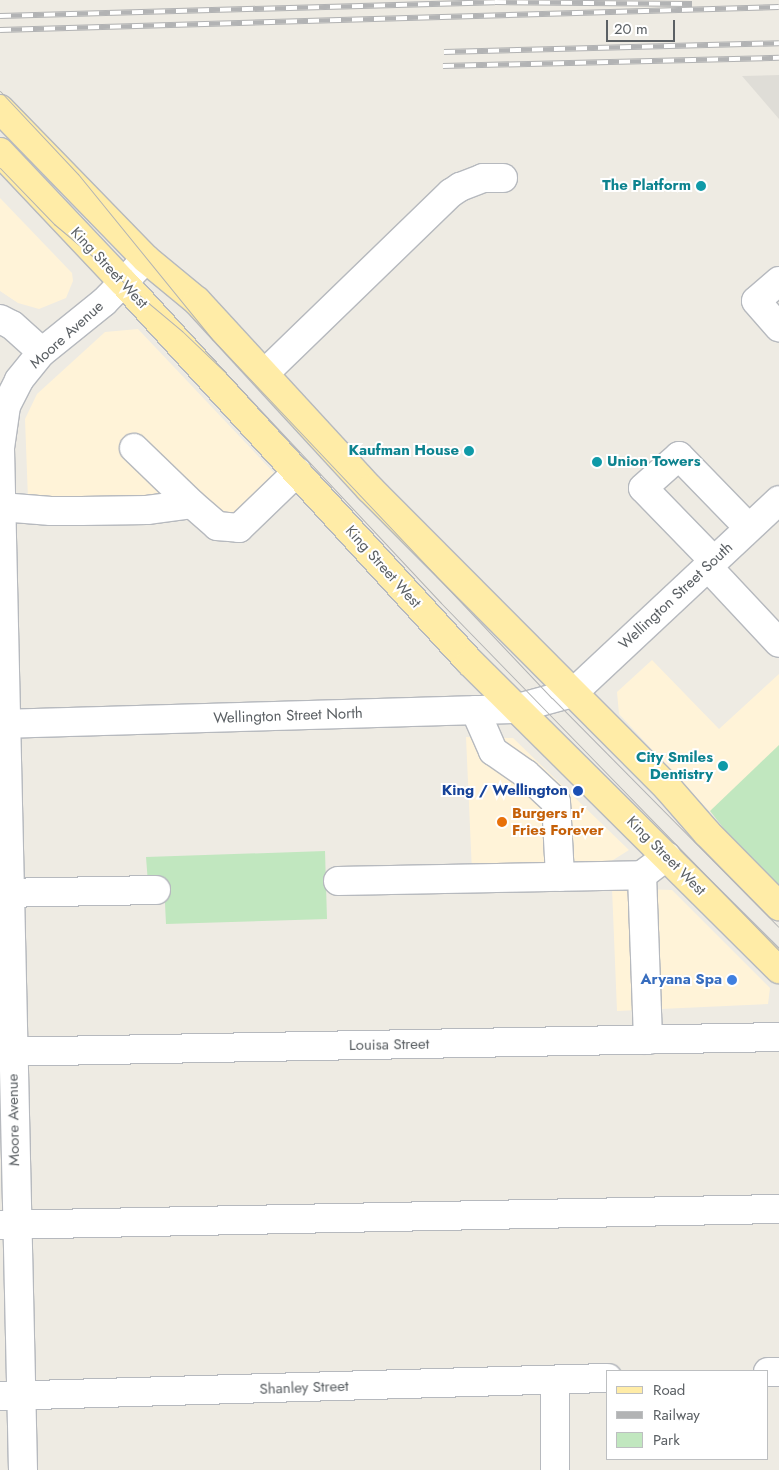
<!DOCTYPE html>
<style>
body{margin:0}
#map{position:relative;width:779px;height:1470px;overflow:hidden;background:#eeebe3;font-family:Jost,sans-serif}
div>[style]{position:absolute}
.commercial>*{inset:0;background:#fff3d8}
.industrial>*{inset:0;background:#dfddd7}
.green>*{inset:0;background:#c1e7bf}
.roads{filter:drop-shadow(1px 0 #b6b9be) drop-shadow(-1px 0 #b6b9be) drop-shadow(0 1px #b6b9be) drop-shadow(0 -1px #b6b9be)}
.minor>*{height:28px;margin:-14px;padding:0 14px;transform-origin:14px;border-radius:14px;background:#fff}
.major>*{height:28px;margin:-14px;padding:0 14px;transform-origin:14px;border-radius:14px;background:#ffeca7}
.tram>*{height:1px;margin:-0.5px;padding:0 0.5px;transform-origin:0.5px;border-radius:0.5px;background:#b2b3b4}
.rail>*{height:5.5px;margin-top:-2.75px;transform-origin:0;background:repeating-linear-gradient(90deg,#fff 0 11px,#b2b3b4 0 22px);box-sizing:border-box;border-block:1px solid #b2b3b4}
.dots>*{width:14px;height:14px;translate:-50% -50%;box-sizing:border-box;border:2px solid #fff;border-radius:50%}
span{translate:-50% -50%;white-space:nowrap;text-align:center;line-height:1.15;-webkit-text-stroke:4px #fff;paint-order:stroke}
.culture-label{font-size:15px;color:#0d838f;font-weight:700}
.right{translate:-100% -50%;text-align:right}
.left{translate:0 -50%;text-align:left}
.street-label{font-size:15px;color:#5b6064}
.transit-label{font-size:15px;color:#164399;font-weight:700}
.food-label{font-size:15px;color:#c56008;font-weight:700}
.shop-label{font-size:15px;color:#366cbe;font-weight:700}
.legend{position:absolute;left:606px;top:1370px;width:162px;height:90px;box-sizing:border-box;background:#fff;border:1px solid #bdbfc1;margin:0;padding:6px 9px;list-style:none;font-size:15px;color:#5b6064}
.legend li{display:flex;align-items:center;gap:10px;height:25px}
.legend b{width:25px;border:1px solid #bdbfc1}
.scale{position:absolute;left:606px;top:20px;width:69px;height:22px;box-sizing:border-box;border:2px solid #5b6064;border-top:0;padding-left:6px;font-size:15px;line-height:18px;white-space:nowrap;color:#5b6064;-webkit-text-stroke:4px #fff;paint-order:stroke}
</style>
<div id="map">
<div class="commercial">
<i style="clip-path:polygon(0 198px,72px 273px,73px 281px,66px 298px,39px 309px,18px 303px,0 291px)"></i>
<i style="clip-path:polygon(138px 329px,276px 475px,234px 521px,28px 499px,25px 419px,37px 394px,105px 332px)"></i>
<i style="clip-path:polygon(652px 660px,719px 729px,779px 674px,779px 886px,619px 714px,617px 692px)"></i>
<i style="clip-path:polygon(466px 737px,513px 738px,629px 850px,602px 867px,472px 872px)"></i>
<i style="clip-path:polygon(612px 888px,672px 890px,770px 988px,768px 1004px,617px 1011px)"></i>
</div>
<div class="industrial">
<i style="clip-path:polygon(779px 75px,779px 119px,742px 76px)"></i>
</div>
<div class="green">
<i style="clip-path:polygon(779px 745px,779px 886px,728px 834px,710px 811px)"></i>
<i style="clip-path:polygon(325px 851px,327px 919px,166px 924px,164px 883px,148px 883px,146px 857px)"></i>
</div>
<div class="roads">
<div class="minor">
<i style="left:779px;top:281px;width:30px;rotate:139deg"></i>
<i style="left:756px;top:301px;width:35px;rotate:49deg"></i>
<i style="left:0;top:319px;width:13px;rotate:27deg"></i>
<i style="left:12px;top:325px;width:40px;rotate:42deg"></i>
<i style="left:265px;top:373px;width:259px;rotate:-44.1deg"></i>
<i style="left:451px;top:193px;width:11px;rotate:-34deg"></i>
<i style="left:460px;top:187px;width:25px;rotate:-21deg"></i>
<i style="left:483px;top:178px;width:20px"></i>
<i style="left:134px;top:448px;width:81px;rotate:44deg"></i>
<i style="left:1px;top:507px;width:50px;rotate:4.6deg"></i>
<i style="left:51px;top:511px;width:30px"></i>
<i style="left:81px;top:511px;width:66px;rotate:-0.9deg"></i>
<i style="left:147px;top:510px;width:45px;rotate:-7.6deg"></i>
<i style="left:192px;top:504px;width:33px;rotate:41deg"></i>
<i style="left:217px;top:526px;width:22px;rotate:5deg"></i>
<i style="left:239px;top:528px;width:81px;rotate:-44deg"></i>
<i style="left:713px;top:560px;width:100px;rotate:-134.2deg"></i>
<i style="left:643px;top:488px;width:48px;rotate:-41.6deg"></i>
<i style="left:679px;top:456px;width:100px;rotate:45.8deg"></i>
<i style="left:707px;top:566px;width:105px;rotate:46.9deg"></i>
<i style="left:475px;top:710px;width:45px;rotate:66.3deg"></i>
<i style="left:493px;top:751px;width:40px;rotate:34.9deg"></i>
<i style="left:526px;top:774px;width:41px;rotate:43deg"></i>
<i style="left:556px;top:802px;width:75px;rotate:86.9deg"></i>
<i style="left:0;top:724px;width:514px;rotate:-1.67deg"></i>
<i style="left:514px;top:709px;width:61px;rotate:-15.2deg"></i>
<i style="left:573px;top:693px;width:282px;rotate:-43.1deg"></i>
<i style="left:642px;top:875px;width:165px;rotate:87.9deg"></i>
<i style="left:338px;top:881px;width:304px;rotate:-1.1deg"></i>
<i style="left:642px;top:875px;width:31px;rotate:-37deg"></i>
<i style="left:0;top:893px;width:156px;rotate:-1.1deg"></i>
<i style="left:0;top:1052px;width:779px;rotate:-1.1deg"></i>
<i style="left:0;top:1225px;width:779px;rotate:-1.18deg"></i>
<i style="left:768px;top:1372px;width:11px"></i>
<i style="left:555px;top:1380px;width:90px;rotate:90deg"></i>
<i style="left:0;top:1396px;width:608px;rotate:-1.7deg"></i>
<i style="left:23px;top:1470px;width:1022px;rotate:-91.29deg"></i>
<i style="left:0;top:448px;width:42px;rotate:-81.9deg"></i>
<i style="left:6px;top:406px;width:29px;rotate:-63deg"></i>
<i style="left:19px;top:380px;width:36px;rotate:-51deg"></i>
<i style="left:42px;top:352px;width:80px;rotate:-38.9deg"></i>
<i style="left:104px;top:302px;width:60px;rotate:-45.7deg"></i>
</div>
<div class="major">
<i style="left:0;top:109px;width:209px;rotate:45.8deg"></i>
<i style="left:146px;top:259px;width:66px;rotate:39.5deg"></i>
<i style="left:197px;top:301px;width:255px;rotate:47.4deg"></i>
<i style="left:370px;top:489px;width:421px;rotate:45.1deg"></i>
<i style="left:667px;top:787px;width:61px;rotate:49deg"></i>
<i style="left:707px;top:833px;width:103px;rotate:45.4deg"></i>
<i style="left:0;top:152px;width:180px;rotate:46.6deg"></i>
<i style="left:124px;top:283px;width:513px;rotate:47.61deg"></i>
<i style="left:470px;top:662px;width:436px;rotate:44.8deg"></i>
</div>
</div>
<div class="tram">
<i style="left:0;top:91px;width:114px;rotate:46.8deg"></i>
<i style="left:78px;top:174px;width:214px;rotate:50.9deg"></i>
<i style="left:213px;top:340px;width:493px;rotate:46.6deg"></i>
<i style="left:552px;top:698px;width:322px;rotate:45.3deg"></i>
<i style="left:0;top:168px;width:78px;rotate:46deg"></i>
<i style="left:54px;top:224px;width:167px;rotate:39.9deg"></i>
<i style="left:182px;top:331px;width:57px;rotate:43.6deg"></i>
<i style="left:223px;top:370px;width:319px;rotate:46.9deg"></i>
<i style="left:441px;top:603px;width:485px;rotate:45.8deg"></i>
</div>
<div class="rail">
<i style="left:0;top:16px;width:495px;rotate:-1.6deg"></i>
<i style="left:495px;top:2px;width:197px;rotate:0.6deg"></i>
<i style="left:0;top:30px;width:779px;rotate:-1.69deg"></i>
<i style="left:444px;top:52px;width:335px;rotate:-1.5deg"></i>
<i style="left:443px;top:66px;width:336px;rotate:-1.4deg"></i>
</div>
<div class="dots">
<i style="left:701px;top:186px;background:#0f9aa8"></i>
<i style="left:469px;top:451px;background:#0f9aa8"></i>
<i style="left:597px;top:462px;background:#0f9aa8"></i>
<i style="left:723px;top:766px;background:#0f9aa8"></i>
<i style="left:578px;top:791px;background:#1a4fb4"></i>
<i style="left:502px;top:822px;background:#e8710a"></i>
<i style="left:732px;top:980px;background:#3f7fe0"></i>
</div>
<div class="culture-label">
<span class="right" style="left:691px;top:186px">The Platform</span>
<span class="right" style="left:459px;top:451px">Kaufman House</span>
<span class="left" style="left:607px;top:462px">Union Towers</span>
<span class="right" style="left:713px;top:766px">City Smiles<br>Dentistry</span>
</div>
<div class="street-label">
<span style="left:109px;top:268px;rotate:47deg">King Street West</span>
<span style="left:67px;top:335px;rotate:-42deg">Moore Avenue</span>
<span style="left:383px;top:567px;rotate:48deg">King Street West</span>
<span style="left:676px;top:596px;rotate:-43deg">Wellington Street South</span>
<span style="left:288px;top:716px;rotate:-2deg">Wellington Street North</span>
<span style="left:666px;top:856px;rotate:45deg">King Street West</span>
<span style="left:389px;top:1045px;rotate:-1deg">Louisa Street</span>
<span style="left:14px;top:1120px;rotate:-91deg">Moore Avenue</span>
<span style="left:304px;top:1388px;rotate:-2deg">Shanley Street</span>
</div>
<div class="transit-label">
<span class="right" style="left:568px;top:791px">King / Wellington</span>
</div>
<div class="food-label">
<span class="left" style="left:512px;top:822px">Burgers n'<br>Fries Forever</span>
</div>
<div class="shop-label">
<span class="right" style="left:722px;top:980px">Aryana Spa</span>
</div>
<ul class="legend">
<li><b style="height:6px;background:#ffeca7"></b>Road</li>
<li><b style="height:6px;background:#b2b3b4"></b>Railway</li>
<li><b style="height:14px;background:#c1e7bf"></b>Park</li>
</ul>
<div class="scale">20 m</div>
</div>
